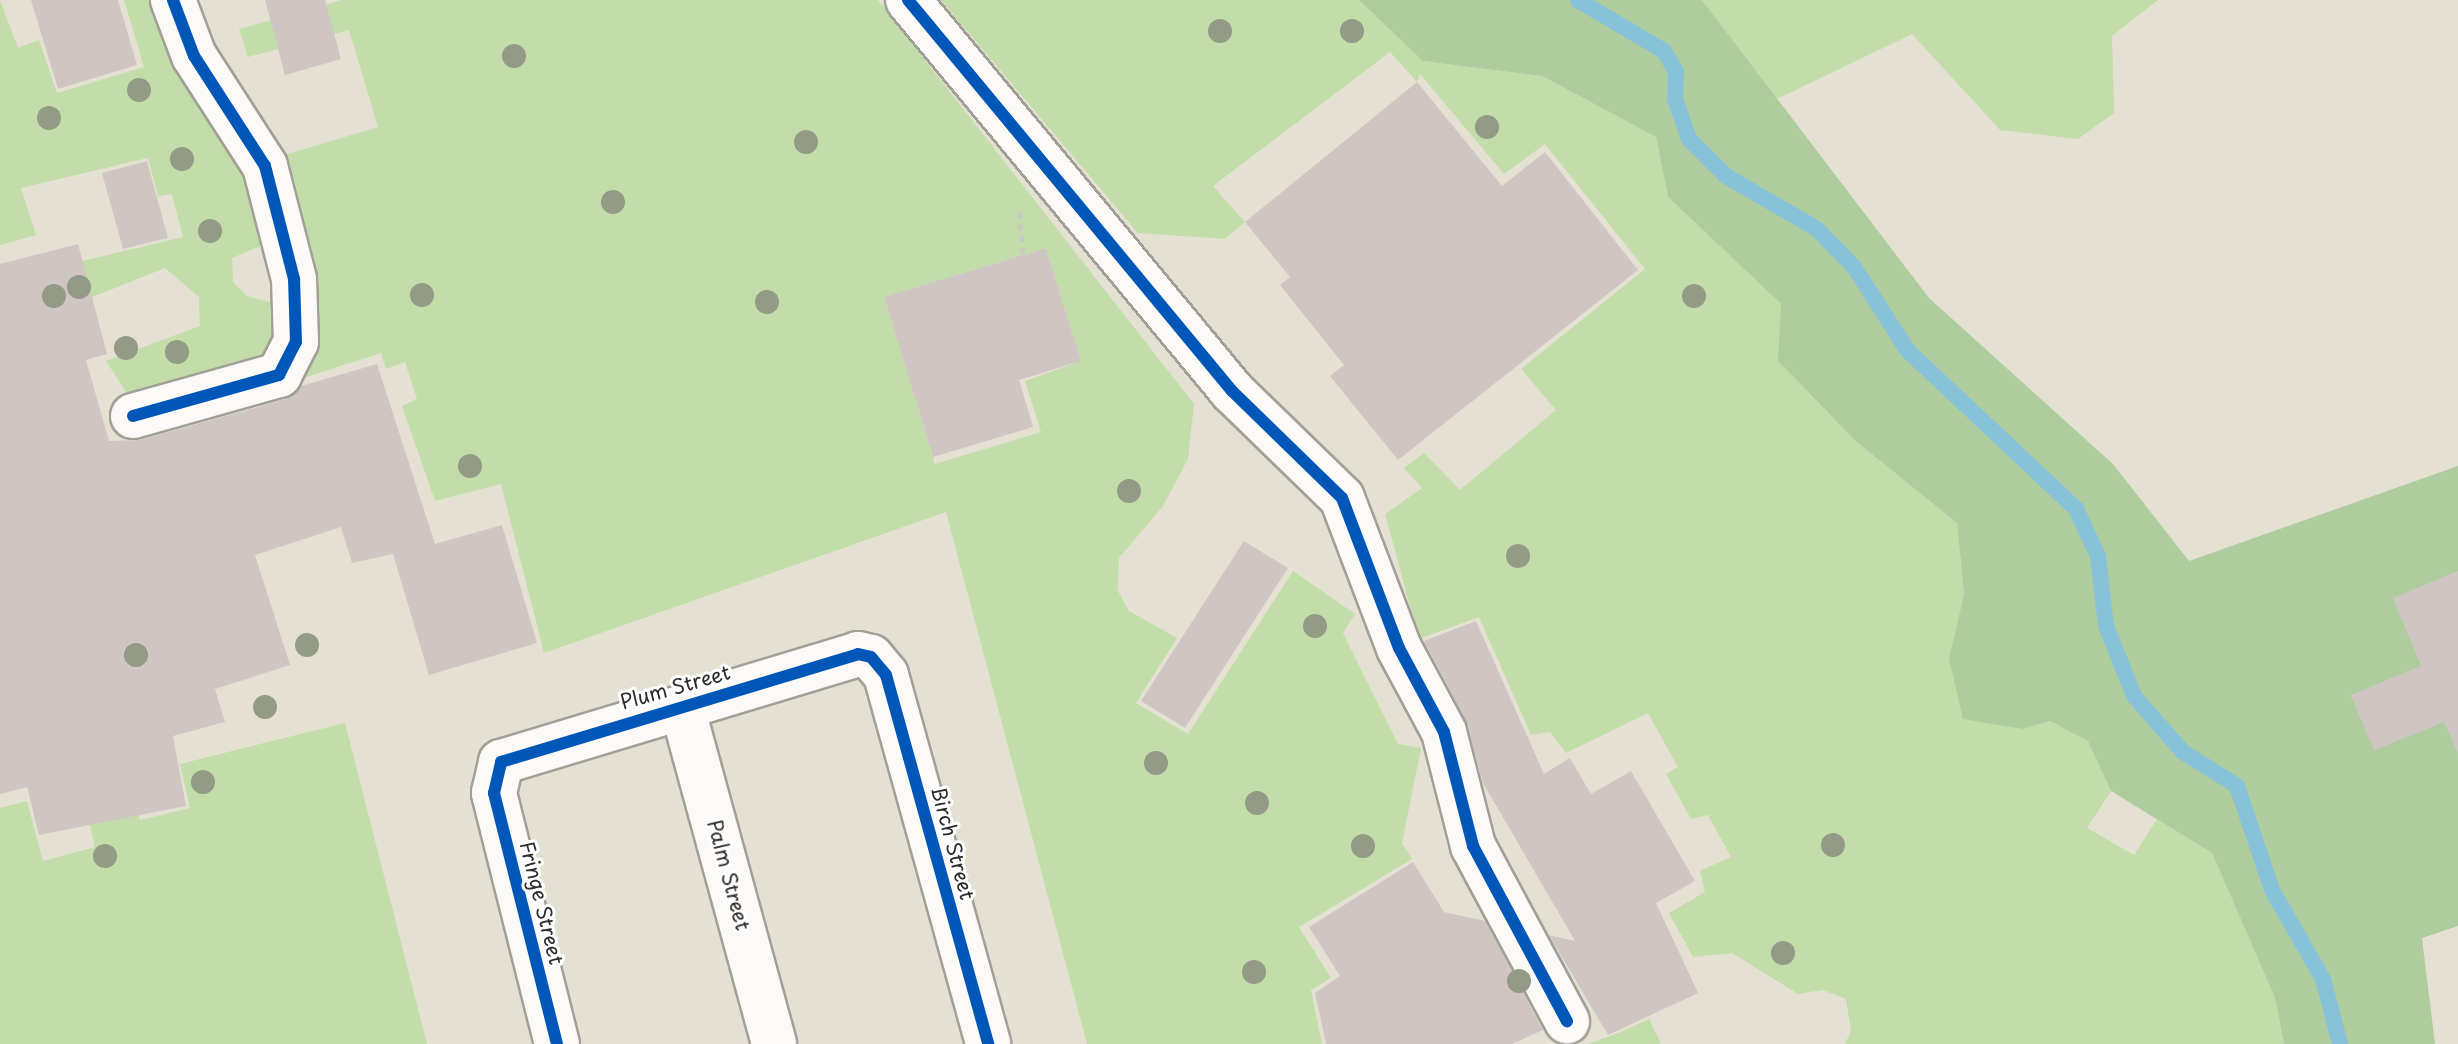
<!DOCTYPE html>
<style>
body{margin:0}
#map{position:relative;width:2458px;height:1044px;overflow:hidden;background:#e4e1d2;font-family:"Playpen Sans",sans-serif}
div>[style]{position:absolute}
.green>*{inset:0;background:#c2ddaa}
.forest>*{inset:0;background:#afcc9f}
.stream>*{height:16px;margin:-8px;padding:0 8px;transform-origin:8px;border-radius:8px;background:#87c2d8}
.building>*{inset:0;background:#cfc6c4}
.path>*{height:5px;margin-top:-2.5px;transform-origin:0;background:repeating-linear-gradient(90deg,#c9c8c4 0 6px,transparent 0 12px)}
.roads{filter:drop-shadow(2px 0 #a1a097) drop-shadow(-2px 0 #a1a097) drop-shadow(0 2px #a1a097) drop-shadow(0 -2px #a1a097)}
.minor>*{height:44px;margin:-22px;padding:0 22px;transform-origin:22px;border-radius:22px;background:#fbfaf8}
.cycleway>*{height:12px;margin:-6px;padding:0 6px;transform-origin:6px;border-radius:6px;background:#0057b8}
.trees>*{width:24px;height:24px;margin:-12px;border-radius:50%;background:#939a86}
span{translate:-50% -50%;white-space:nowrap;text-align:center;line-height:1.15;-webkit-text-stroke:6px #fff;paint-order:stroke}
.street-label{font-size:20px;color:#2b2b2b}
</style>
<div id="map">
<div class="green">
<i style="clip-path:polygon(0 0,18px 48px,39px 40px,57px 93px,144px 67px,124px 0,156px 0,228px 124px,268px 243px,232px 258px,233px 282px,247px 296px,273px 303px,274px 341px,259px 362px,141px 396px,126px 392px,106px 361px,200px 326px,199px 297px,165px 268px,60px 310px,61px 266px,183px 237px,172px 194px,158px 196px,148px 158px,21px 188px,36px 235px,0 245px)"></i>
<i style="clip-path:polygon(evenodd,342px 0,878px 0,1194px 404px,1188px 459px,1163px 506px,1119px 558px,1118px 591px,1129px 611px,1177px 638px,1136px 703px,1188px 734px,1293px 571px,1355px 614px,1343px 633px,1398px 744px,1421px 748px,1402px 843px,1412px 859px,1299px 927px,1331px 978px,1311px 990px,1322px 1044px,1087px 1044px,946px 512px,544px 653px,501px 484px,435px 501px,402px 406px,417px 399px,405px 362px,386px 369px,381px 353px,300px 379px,281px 156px,378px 127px,349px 30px,248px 57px,239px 29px,342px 0,1046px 248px,1081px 361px,1025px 381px,1041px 432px,935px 464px,884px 297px,1046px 248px)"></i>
<i style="clip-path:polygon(941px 0,1359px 0,1424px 61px,1542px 76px,1656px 137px,1668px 197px,1781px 304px,1858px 443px,1957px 523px,1964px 594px,1949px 658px,2023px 729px,2050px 721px,2089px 741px,2111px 791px,2087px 828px,2134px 855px,2157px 819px,2212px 853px,2275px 998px,2284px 1044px,1845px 1044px,1851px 1031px,1846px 999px,1823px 990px,1798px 994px,1732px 953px,1693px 957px,1669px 913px,1705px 892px,1700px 871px,1731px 857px,1708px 815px,1691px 819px,1666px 774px,1678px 767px,1648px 713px,1566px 753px,1550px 732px,1531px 735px,1479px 617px,1419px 639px,1385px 514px,1422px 488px,1404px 468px,1424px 453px,1460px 490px,1556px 410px,1521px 369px,1645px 269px,1545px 144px,1504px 174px,1420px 74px,1417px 82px,1390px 52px,1213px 186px,1245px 222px,1225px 239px,1138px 233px)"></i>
<i style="clip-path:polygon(1702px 0,2158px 0,2112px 36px,2114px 113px,2078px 139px,2000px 130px,1912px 34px,1777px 99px)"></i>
<i style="clip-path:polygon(345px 723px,427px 1044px,0 1044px,0 808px,27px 801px,43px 861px,95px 847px,81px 788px,129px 776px,140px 820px,190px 808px,180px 764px)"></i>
<i style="clip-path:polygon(1649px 1019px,1661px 1044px,1588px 1044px,1621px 1032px)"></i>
</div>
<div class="forest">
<i style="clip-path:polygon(1359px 0,1702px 0,1929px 298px,2113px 464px,2189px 561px,2458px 466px,2458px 926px,2422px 938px,2435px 1044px,2284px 1044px,2275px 998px,2212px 853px,2111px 791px,2088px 741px,2050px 721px,2023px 729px,1963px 719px,1949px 658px,1964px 594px,1957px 523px,1858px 443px,1778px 361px,1781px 304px,1668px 197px,1656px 137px,1542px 76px,1423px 61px)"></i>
</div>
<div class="stream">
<i style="left:1578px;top:0;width:100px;rotate:30.7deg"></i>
<i style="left:1664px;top:51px;width:24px;rotate:60deg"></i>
<i style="left:1676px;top:72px;width:27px;rotate:92deg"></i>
<i style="left:1675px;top:99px;width:42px;rotate:70.7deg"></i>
<i style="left:1689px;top:139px;width:52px;rotate:45deg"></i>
<i style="left:1726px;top:176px;width:105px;rotate:30.2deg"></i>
<i style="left:1817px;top:229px;width:53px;rotate:45.8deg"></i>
<i style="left:1854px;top:267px;width:100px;rotate:57.3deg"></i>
<i style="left:1908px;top:351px;width:231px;rotate:43.2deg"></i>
<i style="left:2076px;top:509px;width:52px;rotate:64.9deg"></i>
<i style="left:2098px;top:556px;width:70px;rotate:83.5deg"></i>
<i style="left:2106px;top:626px;width:75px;rotate:68.2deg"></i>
<i style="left:2134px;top:696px;width:74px;rotate:48.8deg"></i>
<i style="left:2183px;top:752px;width:64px;rotate:32.2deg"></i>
<i style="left:2237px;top:786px;width:110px;rotate:71.4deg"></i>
<i style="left:2272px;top:890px;width:103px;rotate:60.2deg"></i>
<i style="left:2323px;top:979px;width:67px;rotate:75.3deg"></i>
</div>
<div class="building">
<i style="clip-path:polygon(31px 0,118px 0,137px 65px,58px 89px)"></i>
<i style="clip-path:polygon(265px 0,325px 0,341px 59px,285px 75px)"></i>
<i style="clip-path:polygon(1417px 82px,1502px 186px,1545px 152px,1638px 270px,1398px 460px,1330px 376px,1344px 365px,1280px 285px,1290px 277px,1245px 222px)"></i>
<i style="clip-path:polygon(147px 161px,168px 238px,123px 249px,102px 173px)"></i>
<i style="clip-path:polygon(78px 244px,107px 354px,86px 360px,109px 441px,140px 440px,286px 399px,301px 386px,377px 364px,435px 544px,502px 525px,537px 643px,429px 675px,393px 554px,352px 563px,341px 527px,255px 555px,290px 665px,215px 689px,225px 722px,173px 736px,186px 806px,39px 835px,27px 787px,0 794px,0 264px)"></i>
<i style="clip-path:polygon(1046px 248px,1081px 361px,1019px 380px,1033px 427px,933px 457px,884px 297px)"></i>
<i style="clip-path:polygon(1244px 541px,1288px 568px,1185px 728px,1141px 701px)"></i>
<i style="clip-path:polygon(2458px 571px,2458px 753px,2444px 722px,2374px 750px,2351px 695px,2421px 666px,2393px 598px)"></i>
<i style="clip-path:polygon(1476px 621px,1544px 774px,1570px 758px,1591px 794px,1631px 771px,1695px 881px,1656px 903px,1698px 993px,1608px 1035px,1549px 935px,1575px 941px,1483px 783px,1466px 721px,1424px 641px)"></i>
<i style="clip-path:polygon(1413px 862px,1444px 912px,1485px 921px,1543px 1030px,1512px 1044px,1326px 1044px,1315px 993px,1340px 976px,1309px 927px)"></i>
</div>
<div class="path">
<i style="left:1019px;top:212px;width:43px;rotate:84.7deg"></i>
</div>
<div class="roads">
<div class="minor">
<i style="left:908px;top:0;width:508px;rotate:50.35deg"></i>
<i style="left:1232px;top:391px;width:153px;rotate:44.2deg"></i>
<i style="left:1342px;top:498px;width:160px;rotate:69.2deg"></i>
<i style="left:1399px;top:648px;width:95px;rotate:61.8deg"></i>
<i style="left:1444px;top:732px;width:118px;rotate:75.7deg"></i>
<i style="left:1473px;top:846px;width:199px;rotate:61.8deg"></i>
<i style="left:133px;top:416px;width:152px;rotate:-15.7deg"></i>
<i style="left:279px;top:375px;width:37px;rotate:-63deg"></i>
<i style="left:296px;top:342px;width:63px;rotate:-91.8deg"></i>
<i style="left:294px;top:279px;width:117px;rotate:-104.4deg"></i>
<i style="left:265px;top:166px;width:131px;rotate:-122.8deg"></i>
<i style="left:194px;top:56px;width:60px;rotate:-110.6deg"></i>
<i style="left:682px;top:707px;width:349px;rotate:74.7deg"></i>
<i style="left:557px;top:1044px;width:259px;rotate:-104.1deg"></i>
<i style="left:494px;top:793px;width:32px;rotate:-77deg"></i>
<i style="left:501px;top:762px;width:373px;rotate:-16.8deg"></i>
<i style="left:858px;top:654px;width:13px;rotate:13deg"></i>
<i style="left:871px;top:657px;width:23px;rotate:50deg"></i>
<i style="left:886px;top:675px;width:383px;rotate:74.5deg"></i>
</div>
</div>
<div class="cycleway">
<i style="left:908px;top:0;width:508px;rotate:50.35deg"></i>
<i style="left:1232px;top:391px;width:153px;rotate:44.2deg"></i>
<i style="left:1342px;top:498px;width:160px;rotate:69.2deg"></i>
<i style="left:1399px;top:648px;width:95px;rotate:61.8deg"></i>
<i style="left:1444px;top:732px;width:118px;rotate:75.7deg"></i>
<i style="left:1473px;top:846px;width:199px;rotate:61.8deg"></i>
<i style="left:133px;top:416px;width:152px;rotate:-15.7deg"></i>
<i style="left:279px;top:375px;width:37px;rotate:-63deg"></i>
<i style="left:296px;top:342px;width:63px;rotate:-91.8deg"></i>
<i style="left:294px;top:279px;width:117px;rotate:-104.4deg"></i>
<i style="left:265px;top:166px;width:131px;rotate:-122.8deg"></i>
<i style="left:194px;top:56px;width:60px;rotate:-110.6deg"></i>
<i style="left:557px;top:1044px;width:259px;rotate:-104.1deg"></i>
<i style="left:494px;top:793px;width:32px;rotate:-77deg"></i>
<i style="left:501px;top:762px;width:373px;rotate:-16.8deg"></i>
<i style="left:858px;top:654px;width:13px;rotate:13deg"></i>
<i style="left:871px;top:657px;width:23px;rotate:50deg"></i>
<i style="left:886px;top:675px;width:383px;rotate:74.5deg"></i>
</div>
<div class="trees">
<i style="left:1220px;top:31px"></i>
<i style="left:1352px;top:31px"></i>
<i style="left:514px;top:56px"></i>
<i style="left:139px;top:90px"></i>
<i style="left:49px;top:118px"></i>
<i style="left:1487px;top:127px"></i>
<i style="left:806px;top:142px"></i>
<i style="left:182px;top:159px"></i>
<i style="left:613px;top:202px"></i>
<i style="left:210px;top:231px"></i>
<i style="left:79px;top:287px"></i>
<i style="left:422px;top:295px"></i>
<i style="left:54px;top:296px"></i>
<i style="left:1694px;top:296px"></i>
<i style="left:767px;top:302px"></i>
<i style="left:126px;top:348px"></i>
<i style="left:177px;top:352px"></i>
<i style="left:470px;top:466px"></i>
<i style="left:1129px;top:491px"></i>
<i style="left:1518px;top:556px"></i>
<i style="left:1315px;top:626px"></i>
<i style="left:307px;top:645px"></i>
<i style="left:136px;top:655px"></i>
<i style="left:265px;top:707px"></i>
<i style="left:1156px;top:763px"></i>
<i style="left:203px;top:782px"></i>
<i style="left:1257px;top:803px"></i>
<i style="left:1833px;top:845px"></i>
<i style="left:1363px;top:846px"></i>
<i style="left:105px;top:856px"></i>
<i style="left:1783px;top:953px"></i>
<i style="left:1254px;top:972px"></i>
<i style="left:1519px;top:981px"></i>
</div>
<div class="street-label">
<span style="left:675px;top:687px;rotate:-16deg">Plum Street</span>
<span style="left:953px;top:843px;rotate:75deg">Birch Street</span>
<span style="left:729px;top:875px;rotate:75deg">Palm Street</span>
<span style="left:542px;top:903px;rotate:76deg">Fringe Street</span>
</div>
</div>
